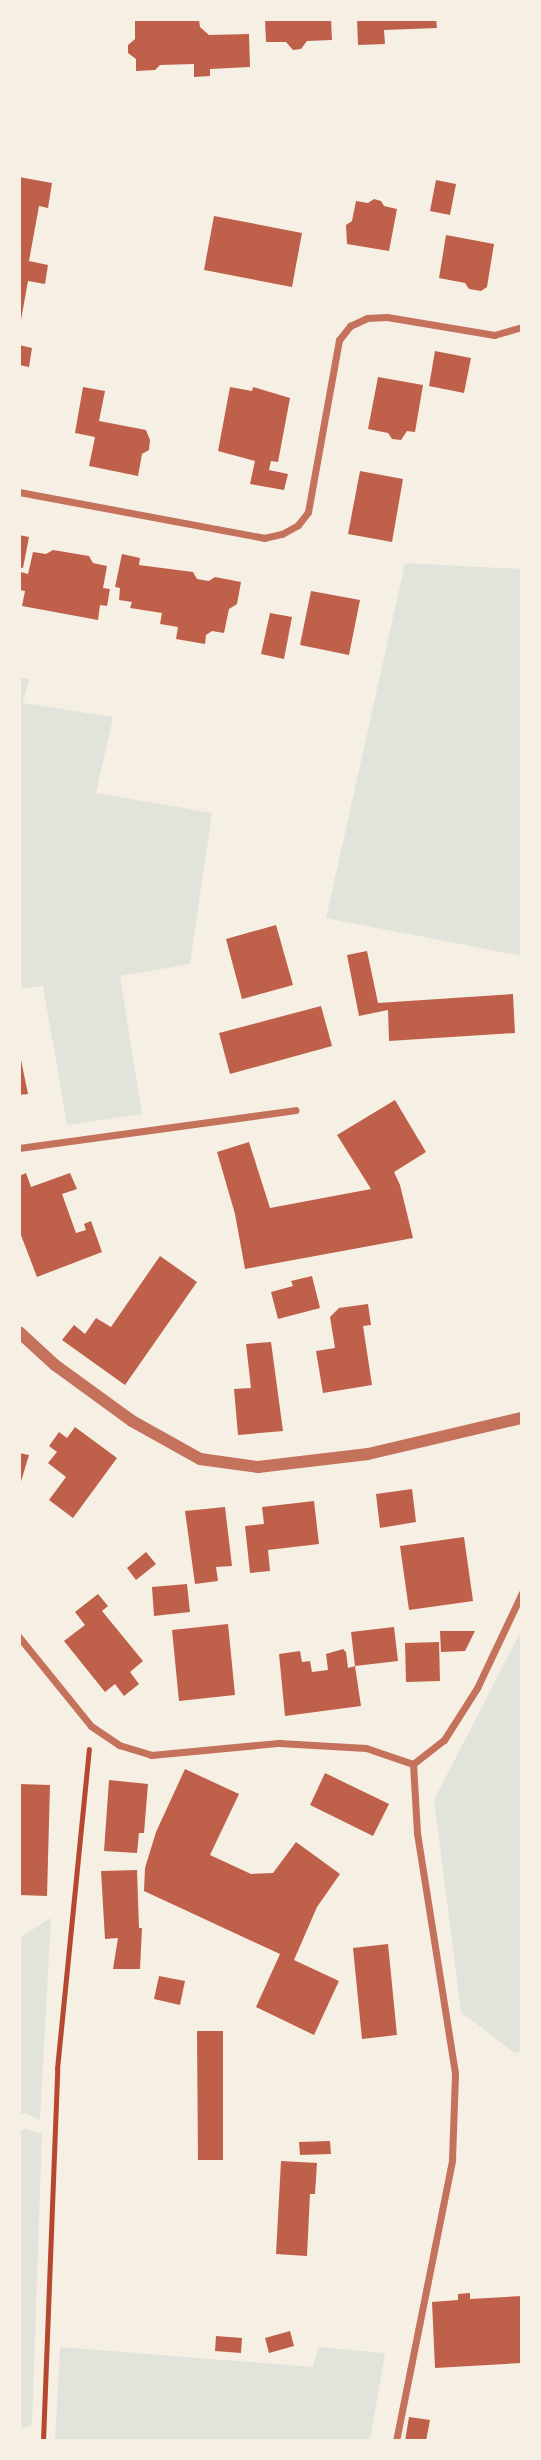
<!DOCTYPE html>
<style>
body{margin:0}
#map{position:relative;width:541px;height:2460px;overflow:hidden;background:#f6efe4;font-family:"Alegreya Sans",sans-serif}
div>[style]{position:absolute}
.green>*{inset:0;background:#e2e4dc}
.building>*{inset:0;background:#bf614a}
.path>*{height:4.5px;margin:-2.25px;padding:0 2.25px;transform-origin:2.25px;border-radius:2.25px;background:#b5482f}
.minor>*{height:7px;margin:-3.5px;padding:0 3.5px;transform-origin:3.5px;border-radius:3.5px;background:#c5725c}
.tertiary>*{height:12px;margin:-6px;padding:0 6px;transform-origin:6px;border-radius:6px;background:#c5725c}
span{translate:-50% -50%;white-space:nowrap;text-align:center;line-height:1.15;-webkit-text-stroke:5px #f6efe4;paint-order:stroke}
.frame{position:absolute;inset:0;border:21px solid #f6efe4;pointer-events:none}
</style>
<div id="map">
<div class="green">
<i style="clip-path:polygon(405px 563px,522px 569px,522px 956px,326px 918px)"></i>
<i style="clip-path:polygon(19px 678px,29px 679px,23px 703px,113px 717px,96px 793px,212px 813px,190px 964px,120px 976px,142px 1114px,67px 1125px,43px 986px,19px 989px)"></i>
<i style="clip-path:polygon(522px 1629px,522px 2052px,515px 2053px,461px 2012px,434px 1800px)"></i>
<i style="clip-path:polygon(51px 1918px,40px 2120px,25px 2113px,19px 2114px,19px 1938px)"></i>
<i style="clip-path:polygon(26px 2129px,42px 2134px,32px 2425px,19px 2429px,19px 2130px)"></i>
<i style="clip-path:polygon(60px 2347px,313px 2367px,318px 2347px,385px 2353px,370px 2441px,55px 2441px)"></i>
</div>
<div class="building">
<i style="clip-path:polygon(135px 19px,199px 19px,200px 27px,209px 35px,249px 34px,250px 67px,210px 69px,210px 76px,194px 77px,194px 64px,160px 65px,155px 70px,136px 71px,136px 59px,128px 53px,128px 45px,135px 39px)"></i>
<i style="clip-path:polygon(265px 19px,331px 19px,332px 40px,307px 41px,301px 49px,293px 50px,286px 42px,266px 42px)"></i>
<i style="clip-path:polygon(357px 19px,436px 19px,437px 28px,384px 30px,385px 44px,358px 45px)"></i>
<i style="clip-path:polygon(19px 177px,52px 183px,48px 208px,39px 206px,29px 261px,48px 265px,45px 284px,28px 281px,21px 320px)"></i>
<i style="clip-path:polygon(436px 180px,456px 184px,450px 215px,430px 211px)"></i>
<i style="clip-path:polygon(374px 199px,381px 201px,384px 206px,397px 209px,389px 251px,347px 244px,346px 225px,352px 221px,356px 201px,368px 203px)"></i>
<i style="clip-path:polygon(214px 216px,302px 233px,292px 287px,204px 270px)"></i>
<i style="clip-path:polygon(446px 235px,494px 244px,487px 287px,481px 291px,469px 289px,465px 283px,439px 278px)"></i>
<i style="clip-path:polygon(19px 345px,32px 348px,29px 367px,19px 365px)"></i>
<i style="clip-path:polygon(435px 351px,471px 358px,464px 393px,429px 386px)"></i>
<i style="clip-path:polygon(378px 377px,423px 385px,415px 432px,407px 431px,401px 440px,392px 439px,388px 433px,368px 429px)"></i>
<i style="clip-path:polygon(83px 387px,105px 391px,99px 421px,146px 430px,150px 440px,149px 450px,142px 454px,138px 476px,89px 466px,95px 437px,75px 433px)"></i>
<i style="clip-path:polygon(230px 387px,252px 391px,253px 387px,290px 398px,278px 462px,271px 461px,269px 470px,288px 474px,284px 490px,250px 484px,255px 461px,218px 451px)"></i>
<i style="clip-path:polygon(360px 471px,403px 479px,392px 542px,348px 534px)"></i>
<i style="clip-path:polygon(19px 535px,29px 537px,23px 568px,19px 567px)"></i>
<i style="clip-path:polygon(53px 550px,89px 556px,93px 563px,107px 566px,103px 588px,110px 589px,107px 606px,100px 605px,98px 620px,22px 606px,25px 591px,19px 590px,21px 572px,28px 574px,33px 552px,46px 554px)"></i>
<i style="clip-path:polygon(122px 554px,140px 558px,139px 565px,193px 572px,197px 579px,209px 581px,215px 577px,241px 582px,237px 604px,229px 609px,224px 633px,212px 631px,206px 635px,205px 644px,176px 639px,178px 627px,160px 624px,162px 613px,130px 608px,132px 602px,119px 600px,120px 588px,115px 587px)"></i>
<i style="clip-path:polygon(311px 591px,360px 600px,349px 655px,300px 645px)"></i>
<i style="clip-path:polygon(270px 613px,292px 617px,284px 659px,261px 654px)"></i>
<i style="clip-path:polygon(276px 925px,293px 985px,242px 999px,226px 939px)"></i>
<i style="clip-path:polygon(367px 951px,378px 1003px,513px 994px,515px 1033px,389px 1041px,388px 1010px,359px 1016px,347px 955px)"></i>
<i style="clip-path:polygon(321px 1006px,332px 1046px,230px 1074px,219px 1033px)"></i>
<i style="clip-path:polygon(19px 1050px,28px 1094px,19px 1095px)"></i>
<i style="clip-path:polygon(395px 1100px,426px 1152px,394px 1172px,400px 1185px,413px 1238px,245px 1269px,235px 1214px,217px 1152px,249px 1142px,270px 1208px,371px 1189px,337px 1135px)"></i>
<i style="clip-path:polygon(26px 1173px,31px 1187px,70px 1173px,77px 1189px,62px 1194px,76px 1233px,86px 1230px,84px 1224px,91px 1221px,102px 1252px,37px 1277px,19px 1230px,19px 1176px)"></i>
<i style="clip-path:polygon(160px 1256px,197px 1282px,125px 1385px,62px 1340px,74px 1325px,85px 1334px,96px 1318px,111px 1327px)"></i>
<i style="clip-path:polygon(312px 1276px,320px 1308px,278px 1319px,271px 1292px,293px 1286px,291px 1281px)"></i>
<i style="clip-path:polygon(368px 1304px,371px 1325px,363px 1326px,372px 1385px,323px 1393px,316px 1351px,335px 1348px,330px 1317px,339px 1308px)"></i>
<i style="clip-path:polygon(271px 1342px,283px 1431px,238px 1435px,234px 1389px,251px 1388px,246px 1344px)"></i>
<i style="clip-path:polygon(75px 1427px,117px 1458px,73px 1518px,49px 1500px,66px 1477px,48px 1463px,57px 1452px,49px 1446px,59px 1432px,67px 1438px)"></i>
<i style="clip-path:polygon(19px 1453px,29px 1455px,20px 1485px,19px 1485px)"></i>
<i style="clip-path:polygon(412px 1489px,416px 1522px,380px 1528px,376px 1494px)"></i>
<i style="clip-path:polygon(314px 1501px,319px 1544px,268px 1550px,270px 1571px,250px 1573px,245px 1526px,264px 1524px,262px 1507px)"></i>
<i style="clip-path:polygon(225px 1507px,232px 1566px,216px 1567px,218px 1581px,195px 1584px,185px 1511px)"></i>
<i style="clip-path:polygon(464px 1537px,473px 1601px,409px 1610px,400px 1546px)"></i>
<i style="clip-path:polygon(146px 1552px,156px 1564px,136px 1580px,127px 1568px)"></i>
<i style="clip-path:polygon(187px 1584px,190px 1612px,154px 1616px,152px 1587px)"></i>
<i style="clip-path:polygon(98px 1594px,108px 1606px,102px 1611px,143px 1661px,130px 1672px,139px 1684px,124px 1696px,115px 1684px,105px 1692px,64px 1641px,85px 1625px,75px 1612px)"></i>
<i style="clip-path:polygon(228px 1624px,235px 1695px,179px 1701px,172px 1630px)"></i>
<i style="clip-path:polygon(394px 1627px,398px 1661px,355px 1666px,351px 1632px)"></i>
<i style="clip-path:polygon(440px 1631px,475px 1631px,465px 1651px,441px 1652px)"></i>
<i style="clip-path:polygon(439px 1642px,440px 1681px,406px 1682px,405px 1643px)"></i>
<i style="clip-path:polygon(343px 1649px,346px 1652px,348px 1668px,355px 1666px,361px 1706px,285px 1716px,279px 1654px,300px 1651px,302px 1662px,310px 1661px,312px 1672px,328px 1670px,326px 1654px)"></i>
<i style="clip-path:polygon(185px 1769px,239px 1794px,210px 1855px,251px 1874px,273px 1873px,296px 1842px,340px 1874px,317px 1907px,294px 1960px,339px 1981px,314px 2035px,256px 2007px,280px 1954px,144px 1891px,145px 1868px,156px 1832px)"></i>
<i style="clip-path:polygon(325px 1773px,389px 1804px,373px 1836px,310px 1805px)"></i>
<i style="clip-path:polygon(109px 1780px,148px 1784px,144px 1833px,139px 1833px,137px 1853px,104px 1851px)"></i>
<i style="clip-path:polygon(19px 1784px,50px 1785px,47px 1896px,19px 1895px)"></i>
<i style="clip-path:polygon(137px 1870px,139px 1928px,142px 1928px,140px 1969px,113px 1969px,118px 1938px,105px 1939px,101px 1871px)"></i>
<i style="clip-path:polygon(388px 1944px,397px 2035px,362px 2039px,353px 1948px)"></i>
<i style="clip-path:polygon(159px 1976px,185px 1981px,180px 2005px,154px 1999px)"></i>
<i style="clip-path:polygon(197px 2031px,223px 2031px,223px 2160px,198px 2160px)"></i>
<i style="clip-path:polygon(330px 2141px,331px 2154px,300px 2155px,299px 2142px)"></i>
<i style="clip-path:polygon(281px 2161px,317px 2163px,315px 2194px,310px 2194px,307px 2256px,276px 2254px)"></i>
<i style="clip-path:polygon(470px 2293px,470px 2299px,522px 2296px,522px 2363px,435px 2368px,432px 2302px,458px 2300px,458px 2294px)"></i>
<i style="clip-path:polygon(290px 2331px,294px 2346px,269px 2353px,265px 2338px)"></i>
<i style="clip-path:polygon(216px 2336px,242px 2338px,241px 2353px,215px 2351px)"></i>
<i style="clip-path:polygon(409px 2417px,430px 2420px,426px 2441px,405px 2441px)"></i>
</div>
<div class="path">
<i style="left:43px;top:2441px;width:372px;rotate:-87.8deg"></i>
<i style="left:57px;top:2069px;width:321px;rotate:-84.3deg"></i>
</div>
<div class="minor">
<i style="left:19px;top:492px;width:249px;rotate:10.6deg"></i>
<i style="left:264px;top:538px;width:18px;rotate:-13deg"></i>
<i style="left:282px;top:534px;width:18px;rotate:-29deg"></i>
<i style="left:298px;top:525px;width:16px;rotate:-52deg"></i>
<i style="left:308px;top:512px;width:175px;rotate:-79.8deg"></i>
<i style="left:339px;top:340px;width:18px;rotate:-52deg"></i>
<i style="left:350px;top:326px;width:19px;rotate:-25deg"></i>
<i style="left:367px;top:318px;width:20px;rotate:-3deg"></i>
<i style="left:387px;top:317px;width:109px;rotate:9.5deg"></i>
<i style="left:494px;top:335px;width:29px;rotate:-16deg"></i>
<i style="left:19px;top:1148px;width:279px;rotate:-7.8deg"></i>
<i style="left:19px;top:1637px;width:114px;rotate:51deg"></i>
<i style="left:91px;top:1726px;width:34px;rotate:34deg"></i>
<i style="left:119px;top:1745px;width:34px;rotate:17deg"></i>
<i style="left:151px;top:1755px;width:129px;rotate:-5.4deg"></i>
<i style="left:279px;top:1743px;width:87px;rotate:3.3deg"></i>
<i style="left:366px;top:1748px;width:50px;rotate:18.8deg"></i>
<i style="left:413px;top:1764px;width:39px;rotate:-38deg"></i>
<i style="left:444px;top:1740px;width:62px;rotate:-57.6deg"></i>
<i style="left:477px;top:1688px;width:105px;rotate:-64.7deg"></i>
<i style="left:396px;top:2441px;width:287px;rotate:-78.7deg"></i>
<i style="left:452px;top:2160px;width:87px;rotate:-88deg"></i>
<i style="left:455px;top:2073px;width:243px;rotate:-99deg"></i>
<i style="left:417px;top:1833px;width:69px;rotate:-93.3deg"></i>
</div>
<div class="tertiary">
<i style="left:19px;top:1332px;width:49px;rotate:42.5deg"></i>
<i style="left:55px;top:1365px;width:95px;rotate:36deg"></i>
<i style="left:132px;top:1421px;width:78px;rotate:29.2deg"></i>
<i style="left:200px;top:1459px;width:59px;rotate:7.9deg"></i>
<i style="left:258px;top:1467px;width:111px;rotate:-6.7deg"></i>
<i style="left:368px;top:1454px;width:158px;rotate:-13.2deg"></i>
</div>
<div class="frame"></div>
</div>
